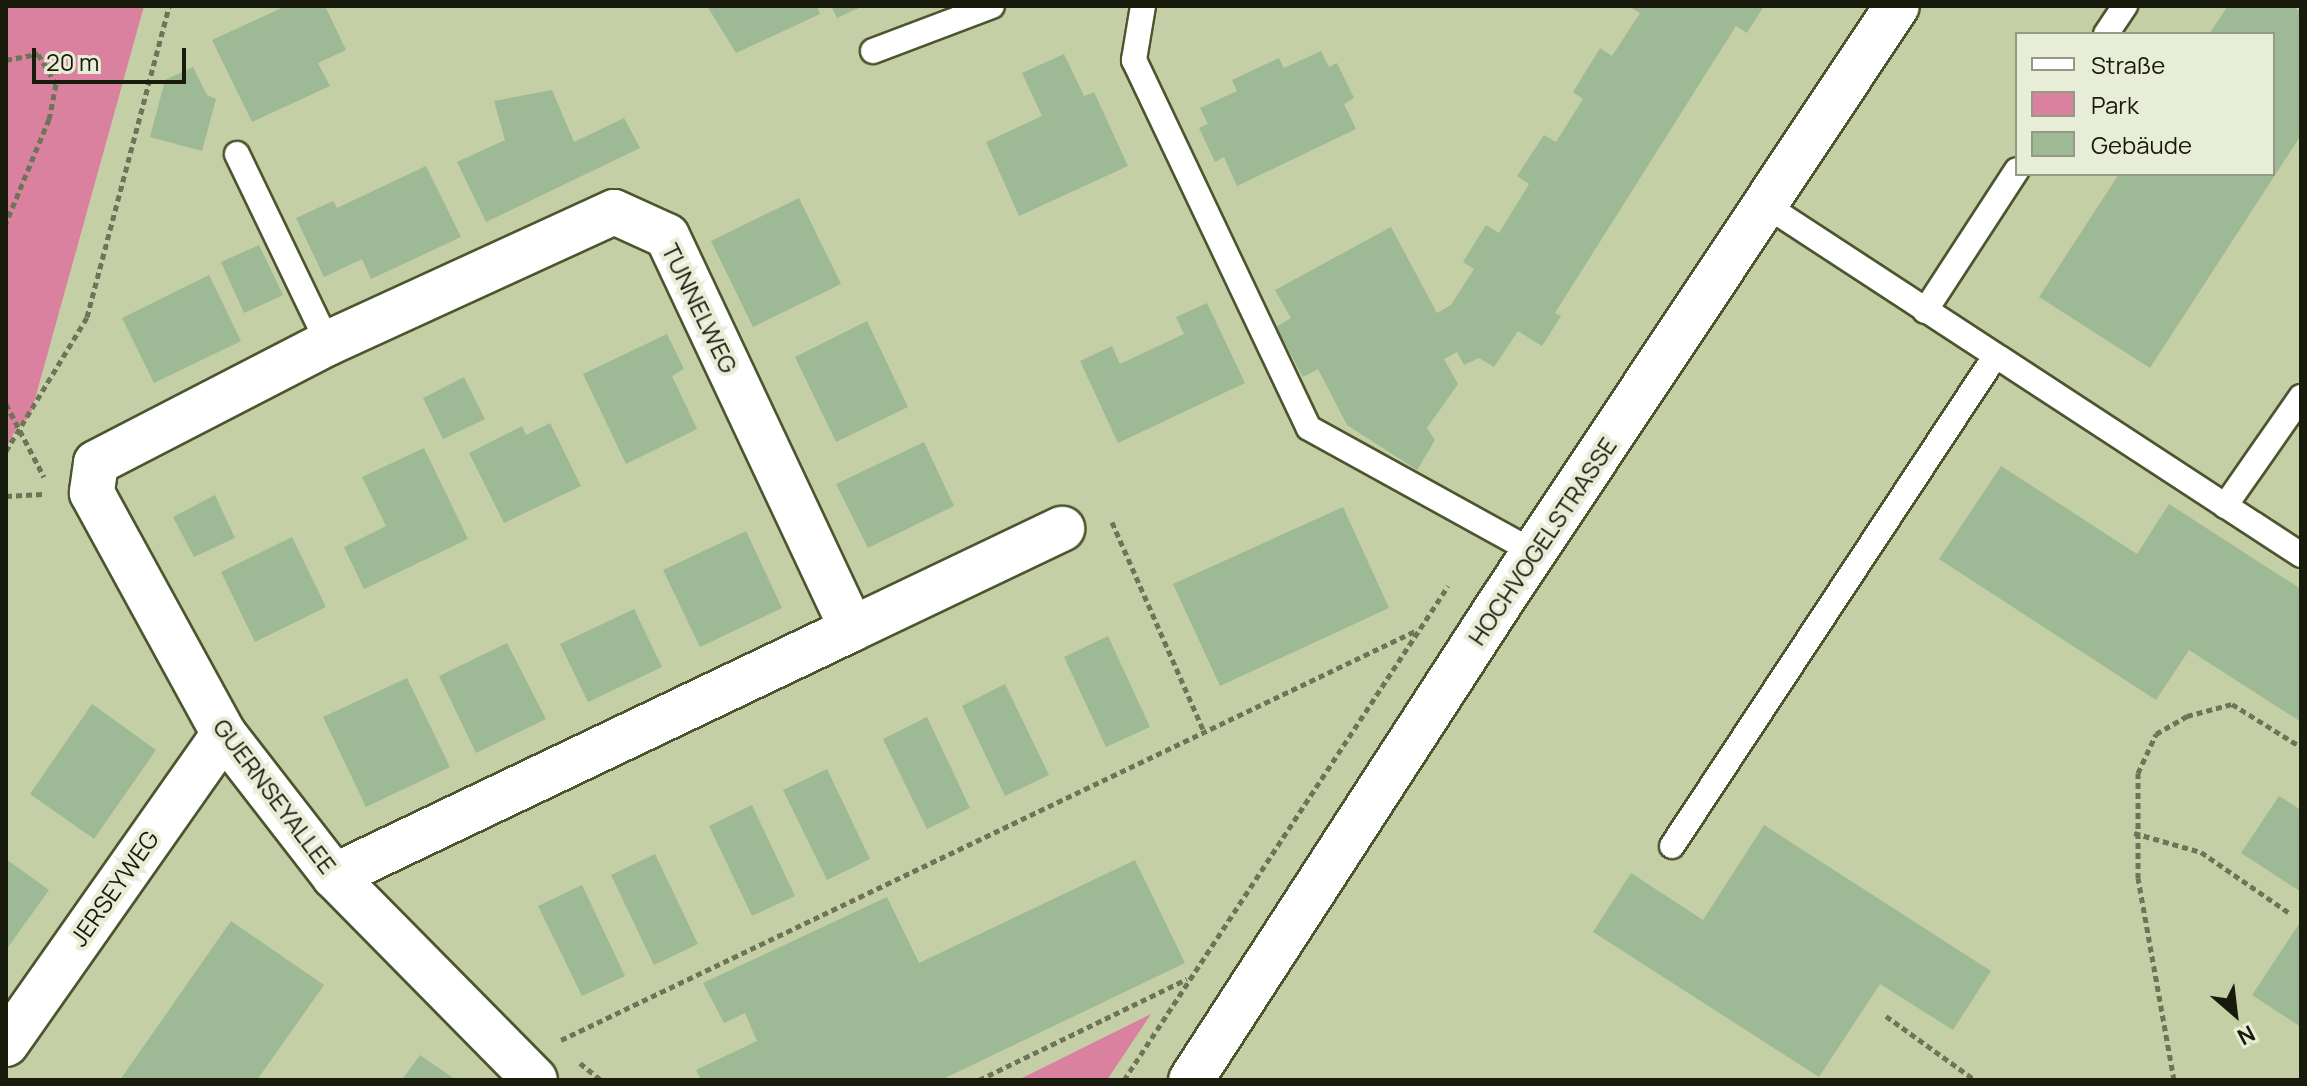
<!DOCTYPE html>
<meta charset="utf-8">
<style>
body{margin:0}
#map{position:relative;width:2307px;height:1086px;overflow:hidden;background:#c5cfa5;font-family:Manrope,sans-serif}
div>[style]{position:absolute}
.green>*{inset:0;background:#da81a0}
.building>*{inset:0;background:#9eb996}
.path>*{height:5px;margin-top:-2.5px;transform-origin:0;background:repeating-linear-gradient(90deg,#6d7457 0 6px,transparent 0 10px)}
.roads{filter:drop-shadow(2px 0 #4d552f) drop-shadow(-2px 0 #4d552f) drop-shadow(0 2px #4d552f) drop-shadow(0 -2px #4d552f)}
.service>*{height:24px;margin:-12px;padding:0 12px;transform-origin:12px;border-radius:12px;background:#fff}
.minor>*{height:44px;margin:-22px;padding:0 22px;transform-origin:22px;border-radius:22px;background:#fff}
span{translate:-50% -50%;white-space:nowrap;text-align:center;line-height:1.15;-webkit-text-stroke:8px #e8edd8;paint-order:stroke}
.street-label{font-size:24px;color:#181b0b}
.frame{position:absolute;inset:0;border:8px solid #181b0b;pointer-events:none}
.legend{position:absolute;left:2015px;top:32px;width:260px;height:144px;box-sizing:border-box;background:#e8edd8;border:2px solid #959986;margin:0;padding:10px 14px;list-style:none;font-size:24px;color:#181b0b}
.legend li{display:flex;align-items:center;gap:16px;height:40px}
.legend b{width:40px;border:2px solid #959986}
.north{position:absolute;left:2195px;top:974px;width:80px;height:80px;-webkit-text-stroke:6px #e8edd8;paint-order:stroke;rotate:152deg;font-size:22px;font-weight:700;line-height:32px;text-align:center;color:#181b0b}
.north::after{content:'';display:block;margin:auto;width:28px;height:36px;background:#181b0b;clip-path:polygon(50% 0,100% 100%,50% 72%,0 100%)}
.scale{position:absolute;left:32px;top:48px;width:154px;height:36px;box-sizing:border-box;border:4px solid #181b0b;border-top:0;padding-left:10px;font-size:24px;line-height:28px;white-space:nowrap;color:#181b0b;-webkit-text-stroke:6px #e8edd8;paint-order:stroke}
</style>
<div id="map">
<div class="green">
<i style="clip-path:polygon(6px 6px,144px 6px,30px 417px,18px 425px,6px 448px)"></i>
<i style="clip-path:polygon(1151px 1014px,1107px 1080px,1018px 1080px)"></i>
</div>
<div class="building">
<i style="clip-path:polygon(286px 6px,325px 6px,346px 50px,318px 63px,330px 86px,252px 122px,212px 40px)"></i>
<i style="clip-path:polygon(707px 6px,817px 6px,820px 14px,736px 53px)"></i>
<i style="clip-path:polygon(831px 6px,863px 6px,837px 18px)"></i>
<i style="clip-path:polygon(1628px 6px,1764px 6px,1747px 33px,1736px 26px,1555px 313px,1561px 316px,1542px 346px,1518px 331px,1494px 367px,1479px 358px,1464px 365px,1457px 352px,1444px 359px,1458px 384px,1427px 428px,1435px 440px,1417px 470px,1347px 425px,1318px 369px,1303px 377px,1276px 327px,1291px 318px,1275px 290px,1391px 227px,1437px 313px,1451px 305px,1474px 269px,1463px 262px,1486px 225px,1499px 233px,1529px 184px,1517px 176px,1544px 135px,1556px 142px,1583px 99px,1573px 92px,1600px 48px,1612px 56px,1640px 13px)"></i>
<i style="clip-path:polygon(2228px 6px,2292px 6px,2301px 12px,2301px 135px,2150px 368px,2039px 297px,2119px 174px,2273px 174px,2273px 34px,2209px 34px)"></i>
<i style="clip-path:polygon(1321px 51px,1329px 67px,1337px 63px,1354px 98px,1344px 104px,1356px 129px,1237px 186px,1224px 157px,1215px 162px,1199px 128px,1208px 124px,1200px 108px,1237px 91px,1232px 80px,1279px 58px,1284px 68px)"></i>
<i style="clip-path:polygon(1064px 54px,1084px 96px,1094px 92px,1128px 166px,1019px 216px,986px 142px,1042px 116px,1022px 73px)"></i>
<i style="clip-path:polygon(193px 67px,207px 95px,216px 99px,202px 151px,150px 137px,165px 80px)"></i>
<i style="clip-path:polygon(552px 90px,574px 142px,624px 118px,640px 148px,486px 222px,457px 162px,505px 140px,494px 101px)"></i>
<i style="clip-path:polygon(426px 166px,461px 237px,371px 279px,362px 259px,324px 277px,296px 218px,333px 201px,337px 208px)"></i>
<i style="clip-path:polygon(799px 198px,841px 284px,753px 327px,711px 241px)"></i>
<i style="clip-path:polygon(259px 245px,283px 295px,244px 313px,221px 262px)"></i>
<i style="clip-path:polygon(209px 275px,241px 341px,154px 383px,122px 318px)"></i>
<i style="clip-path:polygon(1207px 303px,1245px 383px,1118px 443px,1080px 361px,1112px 346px,1120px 364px,1184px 334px,1176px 317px)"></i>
<i style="clip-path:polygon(867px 321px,908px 407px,836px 442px,795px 357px)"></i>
<i style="clip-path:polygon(667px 334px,684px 369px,672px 376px,697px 429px,626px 464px,583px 374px)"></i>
<i style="clip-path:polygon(464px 377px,485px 419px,443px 439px,423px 398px)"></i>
<i style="clip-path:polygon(550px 423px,581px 486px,504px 523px,469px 453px,522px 426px,526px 435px)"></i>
<i style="clip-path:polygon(924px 442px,954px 506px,868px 548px,836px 484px)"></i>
<i style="clip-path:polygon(424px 448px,468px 539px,364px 589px,344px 547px,386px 526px,362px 477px)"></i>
<i style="clip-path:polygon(2001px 466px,2137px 554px,2169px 504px,2301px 589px,2301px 722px,2189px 650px,2156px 700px,1939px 559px)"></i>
<i style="clip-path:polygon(215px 495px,235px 538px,194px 557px,173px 517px)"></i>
<i style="clip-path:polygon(1343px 507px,1389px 608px,1220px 686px,1173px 584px)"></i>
<i style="clip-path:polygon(746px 531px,782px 608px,700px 647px,663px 570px)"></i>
<i style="clip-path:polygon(292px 537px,326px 607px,255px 642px,221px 572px)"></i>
<i style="clip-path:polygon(634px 609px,662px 667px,588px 702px,560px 644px)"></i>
<i style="clip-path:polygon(1108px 636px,1150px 727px,1106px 747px,1064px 657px)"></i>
<i style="clip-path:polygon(507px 643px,546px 719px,476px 753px,439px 676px)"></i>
<i style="clip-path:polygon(407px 678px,450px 767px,366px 807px,323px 717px)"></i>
<i style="clip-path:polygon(1005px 684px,1049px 775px,1005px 796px,962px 706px)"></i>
<i style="clip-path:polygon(92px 704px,156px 750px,94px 839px,30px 794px)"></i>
<i style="clip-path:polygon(927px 717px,970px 808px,927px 829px,883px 739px)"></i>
<i style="clip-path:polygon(827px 769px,870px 859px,827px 880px,783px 790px)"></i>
<i style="clip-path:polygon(2279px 796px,2301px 810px,2301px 892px,2241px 853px)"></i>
<i style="clip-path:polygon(752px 805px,795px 896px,752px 916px,709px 826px)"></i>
<i style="clip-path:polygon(1764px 825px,1991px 971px,1953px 1030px,1880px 984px,1819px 1077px,1593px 932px,1631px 873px,1703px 920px)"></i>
<i style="clip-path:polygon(655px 854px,698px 944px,654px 965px,611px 875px)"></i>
<i style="clip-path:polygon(6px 859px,49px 890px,6px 950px)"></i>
<i style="clip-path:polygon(1135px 860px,1185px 963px,941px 1080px,701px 1080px,696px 1070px,757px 1041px,745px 1013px,724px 1023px,703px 983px,887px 897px,919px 963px)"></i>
<i style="clip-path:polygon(582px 885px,625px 976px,582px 996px,538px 906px)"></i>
<i style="clip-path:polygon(231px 921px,324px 985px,257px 1080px,120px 1080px)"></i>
<i style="clip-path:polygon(2301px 921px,2301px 1027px,2252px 995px)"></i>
<i style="clip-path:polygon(420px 1055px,456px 1080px,402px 1080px)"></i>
</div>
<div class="path">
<i style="left:6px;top:60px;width:33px;rotate:-11deg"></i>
<i style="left:38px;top:54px;width:35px;rotate:59deg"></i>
<i style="left:56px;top:84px;width:36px;rotate:101deg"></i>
<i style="left:49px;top:119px;width:113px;rotate:112.5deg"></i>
<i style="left:6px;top:404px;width:82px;rotate:62.5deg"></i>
<i style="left:6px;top:451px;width:157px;rotate:-58.8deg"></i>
<i style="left:87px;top:317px;width:322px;rotate:-75.2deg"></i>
<i style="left:6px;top:496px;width:37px;rotate:-3deg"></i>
<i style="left:1112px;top:522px;width:226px;rotate:66.3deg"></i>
<i style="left:2134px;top:833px;width:70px;rotate:15.8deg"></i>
<i style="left:2201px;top:852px;width:106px;rotate:34.6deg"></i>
<i style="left:1886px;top:1016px;width:110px;rotate:35.7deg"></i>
<i style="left:561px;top:1040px;width:947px;rotate:-25.59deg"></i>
<i style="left:580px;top:1063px;width:27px;rotate:39deg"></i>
<i style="left:979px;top:1080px;width:231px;rotate:-25.9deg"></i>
<i style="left:1124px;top:1080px;width:591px;rotate:-56.74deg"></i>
<i style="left:2174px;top:1080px;width:205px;rotate:-100.1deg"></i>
<i style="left:2138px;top:878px;width:105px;rotate:-90deg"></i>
<i style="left:2138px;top:773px;width:43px;rotate:-65.2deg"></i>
<i style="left:2156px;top:734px;width:36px;rotate:-30deg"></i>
<i style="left:2187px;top:716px;width:47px;rotate:-14.9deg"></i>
<i style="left:2232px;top:704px;width:81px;rotate:31.9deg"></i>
</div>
<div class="roads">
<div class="service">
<i style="left:1143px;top:6px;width:55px;rotate:99.5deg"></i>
<i style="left:1134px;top:60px;width:407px;rotate:64.6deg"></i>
<i style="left:1309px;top:428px;width:257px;rotate:28.9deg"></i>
<i style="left:2106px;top:34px;width:34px;rotate:-56deg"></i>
<i style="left:873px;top:51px;width:127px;rotate:-20.7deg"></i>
<i style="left:237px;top:154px;width:210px;rotate:64.3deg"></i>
<i style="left:1767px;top:206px;width:638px;rotate:33.17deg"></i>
<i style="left:1925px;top:311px;width:168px;rotate:-56.9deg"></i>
<i style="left:2225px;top:506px;width:133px;rotate:-55.1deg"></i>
<i style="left:1672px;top:846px;width:585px;rotate:-56.58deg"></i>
</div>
<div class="minor">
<i style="left:852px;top:629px;width:233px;rotate:-25.5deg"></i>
<i style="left:334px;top:876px;width:574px;rotate:-25.49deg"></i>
<i style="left:852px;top:629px;width:434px;rotate:-115.2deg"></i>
<i style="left:667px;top:236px;width:58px;rotate:-155.6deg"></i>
<i style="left:614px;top:212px;width:315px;rotate:155.4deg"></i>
<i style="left:328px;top:343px;width:261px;rotate:152.7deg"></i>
<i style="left:96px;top:463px;width:30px;rotate:98deg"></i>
<i style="left:92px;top:493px;width:275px;rotate:61.3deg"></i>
<i style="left:224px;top:734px;width:180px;rotate:52.2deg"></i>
<i style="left:334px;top:876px;width:286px;rotate:45.4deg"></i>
<i style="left:6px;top:1044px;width:379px;rotate:-54.9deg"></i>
<i style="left:1191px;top:1080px;width:572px;rotate:-57.06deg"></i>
<i style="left:1502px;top:600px;width:713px;rotate:-56.38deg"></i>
</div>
</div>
<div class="street-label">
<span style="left:700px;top:308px;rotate:64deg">TUNNELWEG</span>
<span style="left:1542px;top:541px;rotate:-56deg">HOCHVOGELSTRASSE</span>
<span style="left:275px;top:796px;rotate:53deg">GUERNSEYALLEE</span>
<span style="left:114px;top:888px;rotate:-55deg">JERSEYWEG</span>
</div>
<div class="frame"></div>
<ul class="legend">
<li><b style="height:10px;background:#fff"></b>Straße</li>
<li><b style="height:22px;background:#da81a0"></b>Park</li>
<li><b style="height:22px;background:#9eb996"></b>Gebäude</li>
</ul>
<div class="north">N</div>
<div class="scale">20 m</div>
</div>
